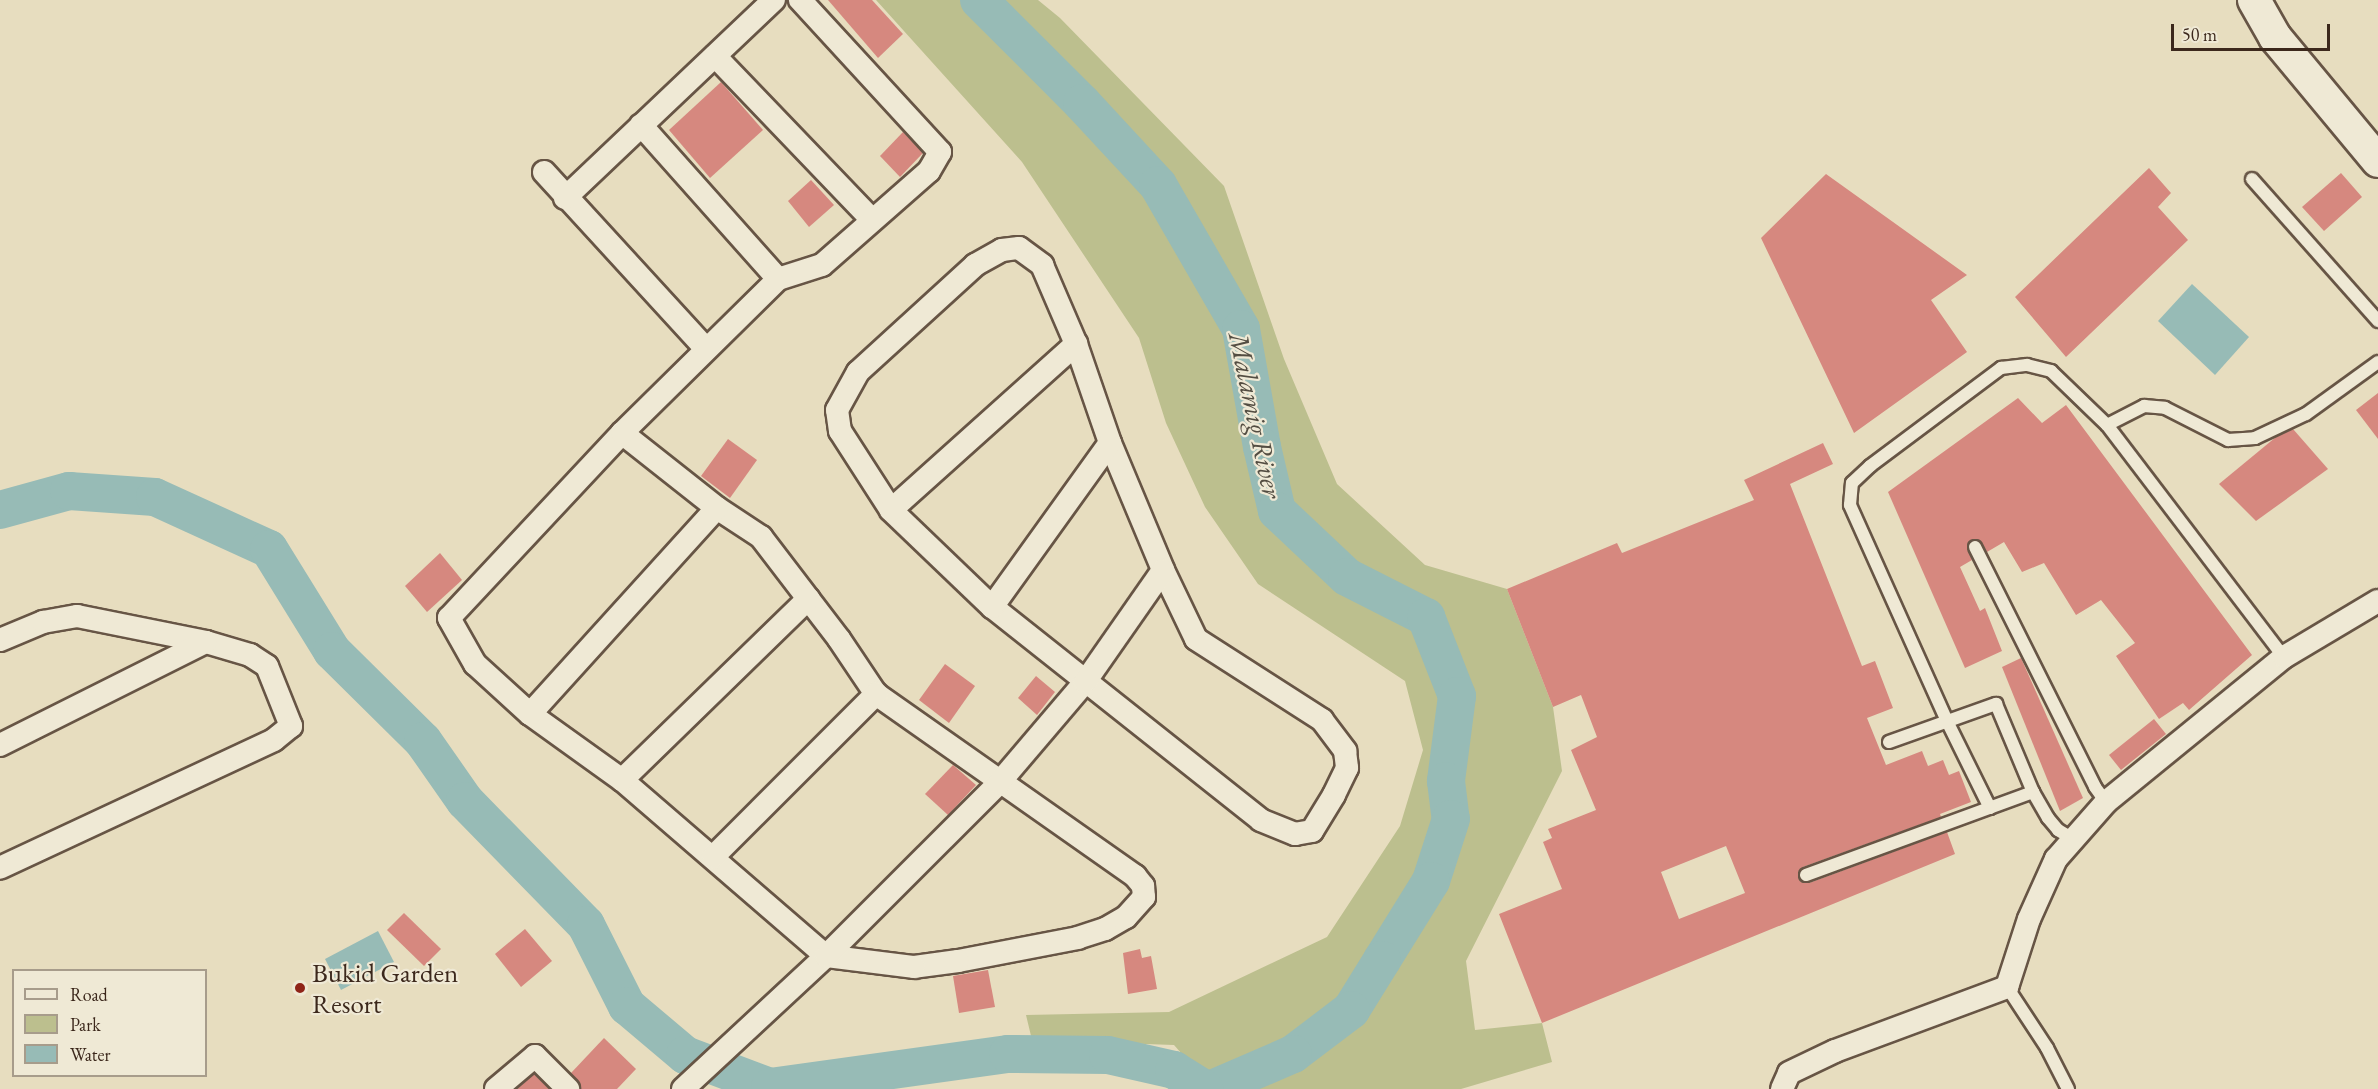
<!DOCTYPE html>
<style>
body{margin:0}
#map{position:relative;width:2378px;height:1089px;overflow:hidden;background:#e7ddbf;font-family:"EB Garamond",serif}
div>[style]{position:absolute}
.green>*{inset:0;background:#bcbf8e}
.water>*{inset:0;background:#97bbb6}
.river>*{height:38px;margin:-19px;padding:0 19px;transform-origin:19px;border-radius:19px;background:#97bbb6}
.building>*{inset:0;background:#d6887f}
.roads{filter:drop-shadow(2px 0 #675545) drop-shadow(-2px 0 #675545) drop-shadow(0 2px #675545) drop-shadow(0 -2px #675545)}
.lane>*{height:12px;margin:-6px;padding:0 6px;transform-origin:6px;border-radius:6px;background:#efe9d5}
.street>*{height:22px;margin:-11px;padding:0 11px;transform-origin:11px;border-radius:11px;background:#efe9d5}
.secondary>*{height:32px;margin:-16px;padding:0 16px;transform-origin:16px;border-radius:16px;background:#efe9d5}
.dots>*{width:16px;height:16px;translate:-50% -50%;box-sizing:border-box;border:3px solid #efe9d5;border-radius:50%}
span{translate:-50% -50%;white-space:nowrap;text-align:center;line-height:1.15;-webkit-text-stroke:4.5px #efe9d5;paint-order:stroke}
.poi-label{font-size:27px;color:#3c281c}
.left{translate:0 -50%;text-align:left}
.water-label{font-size:28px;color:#534d42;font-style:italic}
.legend{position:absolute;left:12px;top:969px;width:195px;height:108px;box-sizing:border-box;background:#efe9d5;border:2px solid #a79c8b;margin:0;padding:8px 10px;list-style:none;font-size:18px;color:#3c281c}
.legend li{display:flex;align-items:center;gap:12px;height:30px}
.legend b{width:30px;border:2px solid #a79c8b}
.scale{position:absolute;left:2171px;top:24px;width:159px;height:27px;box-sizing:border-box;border:3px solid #3c281c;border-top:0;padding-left:8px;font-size:18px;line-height:21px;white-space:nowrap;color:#3c281c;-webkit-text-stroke:4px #efe9d5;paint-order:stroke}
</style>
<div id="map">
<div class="green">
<i style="clip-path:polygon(876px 0,1038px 0,1060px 18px,1224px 186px,1284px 359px,1337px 484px,1425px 565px,1507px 589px,1553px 707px,1562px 771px,1466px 961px,1475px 1030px,1542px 1023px,1552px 1062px,1461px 1089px,1213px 1089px,1174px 1045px,1032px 1040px,1026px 1015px,1169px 1012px,1327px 937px,1400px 826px,1423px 750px,1405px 681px,1258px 584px,1205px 507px,1166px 423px,1139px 338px,1022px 162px)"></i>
</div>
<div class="water">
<i style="clip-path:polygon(2192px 284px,2249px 337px,2215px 375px,2158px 321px)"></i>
<i style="clip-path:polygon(378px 931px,394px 962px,341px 990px,325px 959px)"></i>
</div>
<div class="river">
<i style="left:979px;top:0;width:146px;rotate:45deg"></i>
<i style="left:1082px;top:103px;width:112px;rotate:47.2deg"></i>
<i style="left:1158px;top:185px;width:166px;rotate:60deg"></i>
<i style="left:1241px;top:329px;width:120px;rotate:79.9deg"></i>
<i style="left:1262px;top:447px;width:66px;rotate:76.8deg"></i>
<i style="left:1277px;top:511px;width:96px;rotate:43.3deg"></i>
<i style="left:1347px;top:577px;width:89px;rotate:26.9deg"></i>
<i style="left:1426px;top:617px;width:85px;rotate:68.6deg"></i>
<i style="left:1457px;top:696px;width:86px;rotate:97.4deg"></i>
<i style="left:1446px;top:781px;width:38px;rotate:83deg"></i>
<i style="left:1451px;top:819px;width:65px;rotate:107.9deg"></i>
<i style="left:1431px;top:881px;width:93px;rotate:121.8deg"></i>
<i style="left:1382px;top:960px;width:59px;rotate:121.8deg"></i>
<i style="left:1351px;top:1010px;width:73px;rotate:142.8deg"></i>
<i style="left:1293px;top:1054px;width:88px;rotate:156.6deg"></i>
<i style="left:0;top:510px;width:72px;rotate:-15.4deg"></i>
<i style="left:69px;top:491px;width:86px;rotate:4deg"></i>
<i style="left:155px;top:497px;width:125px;rotate:24.5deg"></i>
<i style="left:269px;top:549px;width:120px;rotate:58.3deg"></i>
<i style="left:332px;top:651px;width:128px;rotate:44.7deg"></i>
<i style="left:423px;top:741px;width:73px;rotate:55deg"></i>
<i style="left:465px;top:801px;width:173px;rotate:45.7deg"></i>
<i style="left:586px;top:925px;width:91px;rotate:63.2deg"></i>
<i style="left:627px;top:1006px;width:76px;rotate:40.2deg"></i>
<i style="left:685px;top:1055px;width:91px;rotate:20.6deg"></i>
<i style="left:770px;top:1087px;width:240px;rotate:-7.9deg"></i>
<i style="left:1008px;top:1054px;width:100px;rotate:0.6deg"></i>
<i style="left:1108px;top:1055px;width:68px;rotate:12.8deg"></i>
<i style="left:1174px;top:1070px;width:36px;rotate:32deg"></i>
</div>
<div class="building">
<i style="clip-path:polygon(828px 0,872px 0,903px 34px,878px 58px)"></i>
<i style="clip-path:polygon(721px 82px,763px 130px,710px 178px,669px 130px)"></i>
<i style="clip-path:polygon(903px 132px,923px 153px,900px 177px,880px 156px)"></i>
<i style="clip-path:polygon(2149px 168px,2171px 193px,2158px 207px,2188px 240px,2066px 357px,2015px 297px)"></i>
<i style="clip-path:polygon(2341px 173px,2362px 197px,2324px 231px,2302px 207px)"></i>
<i style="clip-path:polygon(1826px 174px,1967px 275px,1931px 300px,1967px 352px,1854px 433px,1761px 238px)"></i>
<i style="clip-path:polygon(811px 180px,834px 205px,809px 227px,788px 201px)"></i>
<i style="clip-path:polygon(2378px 393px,2378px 439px,2356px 410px)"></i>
<i style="clip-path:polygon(2018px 398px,2042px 423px,2066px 405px,2252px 655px,2189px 710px,2183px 703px,2159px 719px,2116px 656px,2135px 643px,2101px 600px,2076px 615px,2044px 563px,2022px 572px,2004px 542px,1987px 552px,1980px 540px,1971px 540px,1967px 547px,1972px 560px,1960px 567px,1980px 611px,1985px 608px,2002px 651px,1965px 668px,1888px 492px)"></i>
<i style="clip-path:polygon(2293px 429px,2328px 469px,2256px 521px,2219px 484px,2276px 437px)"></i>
<i style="clip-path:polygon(728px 439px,757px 460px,730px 498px,701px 476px)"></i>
<i style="clip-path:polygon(evenodd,1823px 443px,1833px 464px,1790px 484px,1862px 666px,1875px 661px,1893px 708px,1867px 718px,1886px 765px,1922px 751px,1928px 766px,1943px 760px,1949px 775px,1959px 771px,1971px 802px,1940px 814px,1941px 817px,1803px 867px,1798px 877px,1801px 882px,1809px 883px,1947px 832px,1955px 854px,1542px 1023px,1499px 914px,1562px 889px,1543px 842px,1552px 838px,1548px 829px,1596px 810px,1571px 750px,1597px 737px,1581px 695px,1553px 707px,1507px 589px,1617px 543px,1622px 553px,1754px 500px,1744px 480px,1823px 443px,1726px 846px,1745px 893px,1679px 919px,1661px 872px,1726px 846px)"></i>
<i style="clip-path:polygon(440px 553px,462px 580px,427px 612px,405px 586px)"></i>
<i style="clip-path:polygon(2021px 658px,2083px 798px,2060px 811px,2002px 667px)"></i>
<i style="clip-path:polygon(945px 664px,975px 686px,949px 723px,919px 700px)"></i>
<i style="clip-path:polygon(1036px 676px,1055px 692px,1037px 715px,1018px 698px)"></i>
<i style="clip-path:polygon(2154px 719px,2166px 734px,2121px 770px,2109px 755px)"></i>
<i style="clip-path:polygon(953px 765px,976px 785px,948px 815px,925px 794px)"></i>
<i style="clip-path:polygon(404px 913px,441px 949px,424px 966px,387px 930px)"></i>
<i style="clip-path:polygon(525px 929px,552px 961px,521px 987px,495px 954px)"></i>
<i style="clip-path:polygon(1140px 949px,1142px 958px,1151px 956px,1157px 989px,1128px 994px,1123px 953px)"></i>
<i style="clip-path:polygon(988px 970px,995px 1007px,959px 1013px,953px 976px)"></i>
<i style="clip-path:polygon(604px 1038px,636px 1069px,617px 1089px,581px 1089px,571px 1073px)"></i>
<i style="clip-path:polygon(534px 1074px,549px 1089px,517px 1089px)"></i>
</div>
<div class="roads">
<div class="lane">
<i style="left:2252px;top:179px;width:190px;rotate:48.4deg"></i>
<i style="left:2107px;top:425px;width:42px;rotate:-27.2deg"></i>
<i style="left:2144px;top:406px;width:21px;rotate:5deg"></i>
<i style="left:2165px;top:408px;width:71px;rotate:26.9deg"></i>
<i style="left:2228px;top:440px;width:27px;rotate:-4deg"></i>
<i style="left:2255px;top:438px;width:56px;rotate:-25.2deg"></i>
<i style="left:2306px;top:414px;width:89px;rotate:-35.8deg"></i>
<i style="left:1975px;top:547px;width:268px;rotate:63.4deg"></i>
<i style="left:2095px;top:787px;width:19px;rotate:54deg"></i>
<i style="left:1889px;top:742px;width:114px;rotate:-19.6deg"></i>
<i style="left:1996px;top:704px;width:95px;rotate:67.2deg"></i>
<i style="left:2033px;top:792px;width:30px;rotate:60deg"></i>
<i style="left:2048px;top:818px;width:16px;rotate:50deg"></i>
<i style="left:2058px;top:830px;width:17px;rotate:31deg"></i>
<i style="left:1990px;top:808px;width:97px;rotate:-116.3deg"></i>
<i style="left:1947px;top:721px;width:237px;rotate:-114.2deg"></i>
<i style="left:1850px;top:505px;width:22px;rotate:-85deg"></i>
<i style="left:1852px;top:483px;width:25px;rotate:-43deg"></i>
<i style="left:1870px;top:466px;width:164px;rotate:-36.8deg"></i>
<i style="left:2001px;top:368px;width:26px;rotate:-7deg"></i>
<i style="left:2027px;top:365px;width:25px;rotate:14deg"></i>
<i style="left:2051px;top:371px;width:78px;rotate:44deg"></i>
<i style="left:2107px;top:425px;width:292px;rotate:52.7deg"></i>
<i style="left:1806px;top:875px;width:242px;rotate:-20.1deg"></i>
<i style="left:2007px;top:987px;width:73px;rotate:56.7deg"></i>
<i style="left:2047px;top:1048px;width:46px;rotate:62.9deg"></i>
</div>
<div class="street">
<i style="left:715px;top:56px;width:227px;rotate:46.2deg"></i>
<i style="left:641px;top:125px;width:206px;rotate:48.3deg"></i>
<i style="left:544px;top:172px;width:240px;rotate:47.5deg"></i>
<i style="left:565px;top:198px;width:288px;rotate:-43.5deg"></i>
<i style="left:1019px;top:248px;width:29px;rotate:36deg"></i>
<i style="left:1042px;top:265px;width:86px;rotate:66.7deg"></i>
<i style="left:1076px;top:344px;width:105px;rotate:71deg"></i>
<i style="left:1110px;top:443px;width:138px;rotate:67.3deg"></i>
<i style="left:1163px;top:570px;width:76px;rotate:64.4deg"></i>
<i style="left:1196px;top:639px;width:150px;rotate:32.7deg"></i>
<i style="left:1322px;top:720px;width:39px;rotate:53deg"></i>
<i style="left:1345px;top:751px;width:17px;rotate:83deg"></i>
<i style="left:1347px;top:768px;width:30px;rotate:116deg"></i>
<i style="left:1334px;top:795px;width:42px;rotate:121.4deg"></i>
<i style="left:1312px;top:831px;width:17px;rotate:170deg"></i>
<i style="left:1295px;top:834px;width:37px;rotate:-158deg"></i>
<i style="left:1261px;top:820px;width:343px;rotate:-141.6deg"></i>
<i style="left:992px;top:607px;width:140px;rotate:-136.2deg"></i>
<i style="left:891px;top:510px;width:94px;rotate:-122.8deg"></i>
<i style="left:840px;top:431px;width:21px;rotate:-98deg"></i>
<i style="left:837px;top:410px;width:43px;rotate:-61.1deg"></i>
<i style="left:858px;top:372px;width:159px;rotate:-42.4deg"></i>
<i style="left:975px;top:265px;width:31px;rotate:-29deg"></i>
<i style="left:1002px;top:250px;width:17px;rotate:-7deg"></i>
<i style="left:622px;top:433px;width:121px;rotate:38.3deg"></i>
<i style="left:717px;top:508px;width:53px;rotate:33.4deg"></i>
<i style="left:761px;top:537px;width:128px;rotate:52.6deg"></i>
<i style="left:839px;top:639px;width:66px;rotate:56.1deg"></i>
<i style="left:876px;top:694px;width:317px;rotate:35.1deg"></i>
<i style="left:1135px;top:876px;width:13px;rotate:51deg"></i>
<i style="left:1143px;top:886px;width:11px;rotate:85deg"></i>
<i style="left:1144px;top:897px;width:27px;rotate:132deg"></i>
<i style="left:1126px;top:917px;width:24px;rotate:150deg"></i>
<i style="left:1105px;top:929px;width:28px;rotate:162deg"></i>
<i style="left:1078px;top:938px;width:122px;rotate:169.1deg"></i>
<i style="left:958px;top:961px;width:44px;rotate:172.2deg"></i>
<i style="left:914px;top:967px;width:89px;rotate:-172.9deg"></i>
<i style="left:826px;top:956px;width:269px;rotate:-139.2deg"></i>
<i style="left:622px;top:780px;width:113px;rotate:-144.3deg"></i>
<i style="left:530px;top:714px;width:74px;rotate:-137.7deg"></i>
<i style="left:475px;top:664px;width:53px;rotate:-119.5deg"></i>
<i style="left:449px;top:618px;width:253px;rotate:-46.9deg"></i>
<i style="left:622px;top:433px;width:219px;rotate:-44.6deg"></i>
<i style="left:778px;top:279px;width:46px;rotate:-17.7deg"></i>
<i style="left:822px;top:265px;width:142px;rotate:-41.3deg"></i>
<i style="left:929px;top:171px;width:22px;rotate:-60deg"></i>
<i style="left:940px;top:152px;width:207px;rotate:-132.6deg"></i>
<i style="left:891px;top:510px;width:249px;rotate:-41.9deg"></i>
<i style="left:992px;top:607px;width:202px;rotate:-54.3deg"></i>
<i style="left:0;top:640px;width:47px;rotate:-22.7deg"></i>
<i style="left:43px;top:622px;width:35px;rotate:-10deg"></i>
<i style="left:77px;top:616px;width:132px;rotate:11.4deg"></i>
<i style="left:206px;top:642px;width:46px;rotate:16.5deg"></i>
<i style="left:250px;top:655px;width:20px;rotate:33deg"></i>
<i style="left:267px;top:666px;width:65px;rotate:68.2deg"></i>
<i style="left:291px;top:726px;width:22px;rotate:141deg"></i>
<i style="left:274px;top:740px;width:302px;rotate:155deg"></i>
<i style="left:530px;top:714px;width:278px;rotate:-47.8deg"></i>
<i style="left:0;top:745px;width:230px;rotate:-26.6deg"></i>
<i style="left:622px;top:780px;width:260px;rotate:-44.2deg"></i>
<i style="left:713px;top:857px;width:231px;rotate:-45deg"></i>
<i style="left:496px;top:1089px;width:51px;rotate:-40.2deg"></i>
<i style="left:535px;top:1056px;width:47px;rotate:45deg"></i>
<i style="left:683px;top:1089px;width:195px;rotate:-42.9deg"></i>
<i style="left:826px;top:956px;width:245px;rotate:-45deg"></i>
<i style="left:999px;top:783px;width:133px;rotate:-49.6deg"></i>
<i style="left:1085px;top:682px;width:136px;rotate:-55.1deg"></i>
<i style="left:1782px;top:1089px;width:17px;rotate:-66deg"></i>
<i style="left:1789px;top:1073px;width:51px;rotate:-25.6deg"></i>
<i style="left:1835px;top:1051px;width:184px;rotate:-20.4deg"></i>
<i style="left:2007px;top:987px;width:71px;rotate:-72.1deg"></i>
<i style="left:2029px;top:919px;width:66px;rotate:-65.8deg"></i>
<i style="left:2056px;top:859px;width:76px;rotate:-48.7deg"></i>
<i style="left:2106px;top:802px;width:230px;rotate:-39.2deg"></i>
<i style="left:2284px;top:657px;width:109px;rotate:-30.8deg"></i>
</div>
<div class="secondary">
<i style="left:2254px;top:0;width:43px;rotate:60.4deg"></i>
<i style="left:2275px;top:37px;width:161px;rotate:50.3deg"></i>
</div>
</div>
<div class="dots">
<i style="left:300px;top:988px;background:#8f2418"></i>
</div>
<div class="poi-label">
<span class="left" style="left:312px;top:988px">Bukid Garden<br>Resort</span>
</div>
<div class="water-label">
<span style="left:1256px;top:415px;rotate:78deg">Malamig River</span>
</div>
<ul class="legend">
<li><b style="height:8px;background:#efe9d5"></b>Road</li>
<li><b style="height:16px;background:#bcbf8e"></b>Park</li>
<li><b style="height:16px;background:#97bbb6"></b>Water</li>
</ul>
<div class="scale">50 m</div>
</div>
